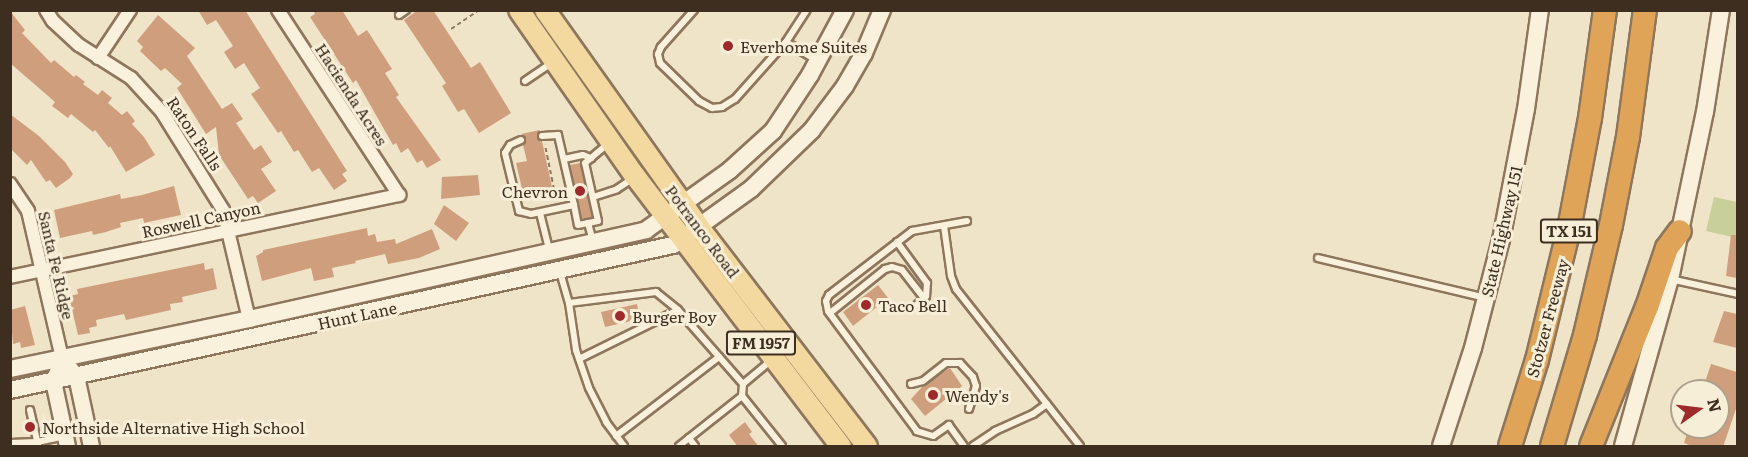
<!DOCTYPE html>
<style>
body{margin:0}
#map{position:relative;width:1748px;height:457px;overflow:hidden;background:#f0e4c8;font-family:Literata,serif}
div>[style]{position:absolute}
.green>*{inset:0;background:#c9cf9b}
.building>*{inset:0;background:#cf9f7d}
.path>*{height:2px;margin-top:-1px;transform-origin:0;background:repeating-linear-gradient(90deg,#8d765c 0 4.5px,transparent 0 7.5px)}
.roads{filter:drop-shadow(2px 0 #8d765c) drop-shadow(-2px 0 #8d765c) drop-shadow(0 2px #8d765c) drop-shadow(0 -2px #8d765c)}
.service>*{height:6px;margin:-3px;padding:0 3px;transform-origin:3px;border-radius:3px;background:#faf1dc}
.minor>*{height:12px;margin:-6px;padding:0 6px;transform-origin:6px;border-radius:6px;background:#faf1dc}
.tertiary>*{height:15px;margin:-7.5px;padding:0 7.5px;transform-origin:7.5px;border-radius:7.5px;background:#faf1dc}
.secondary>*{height:16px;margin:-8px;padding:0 8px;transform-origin:8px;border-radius:8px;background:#faf1dc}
.primary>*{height:20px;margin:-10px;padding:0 10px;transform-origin:10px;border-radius:10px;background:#f3d9a0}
.motorway>*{height:22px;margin:-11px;padding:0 11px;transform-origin:11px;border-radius:11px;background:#e0a458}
.dots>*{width:16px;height:16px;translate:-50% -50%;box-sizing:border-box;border:3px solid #f7eed8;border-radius:50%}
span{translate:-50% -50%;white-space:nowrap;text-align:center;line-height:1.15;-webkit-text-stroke:6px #f7eed8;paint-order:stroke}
.shield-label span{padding:2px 4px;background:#f7eed8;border:2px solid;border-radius:4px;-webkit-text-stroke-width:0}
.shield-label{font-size:15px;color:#3d2e20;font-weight:700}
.poi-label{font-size:16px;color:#3d2e20}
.left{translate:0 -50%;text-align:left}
.right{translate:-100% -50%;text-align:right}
.street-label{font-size:16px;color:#3d2e20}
.frame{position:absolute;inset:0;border:12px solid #3d2e20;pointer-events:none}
.north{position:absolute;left:1670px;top:379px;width:60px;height:60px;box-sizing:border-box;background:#f7eed8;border:2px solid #ada18e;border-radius:50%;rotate:76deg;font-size:16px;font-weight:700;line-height:24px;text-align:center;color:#3d2e20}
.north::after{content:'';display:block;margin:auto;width:21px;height:27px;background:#9e2a2b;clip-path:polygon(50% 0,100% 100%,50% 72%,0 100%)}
</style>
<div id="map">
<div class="green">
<i style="clip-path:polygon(1714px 197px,1737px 202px,1737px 238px,1706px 231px)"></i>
</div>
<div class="building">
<i style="clip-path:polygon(198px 10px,245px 10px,347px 171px,342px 174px,347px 181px,334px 190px,319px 168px,312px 172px,298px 150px,294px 152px,281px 131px,278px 133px,251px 94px,260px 88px,244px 63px,235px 69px,224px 52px,233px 46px,216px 20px,207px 25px)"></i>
<i style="clip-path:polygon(313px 10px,342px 10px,358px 36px,367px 30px,392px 69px,385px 73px,399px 95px,396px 97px,441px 160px,427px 168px,422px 160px,417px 163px,408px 148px,401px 153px,396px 143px,393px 145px,356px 80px,353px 83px,310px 17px,315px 14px)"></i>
<i style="clip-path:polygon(418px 10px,433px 10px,471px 68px,480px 62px,511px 113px,479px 133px,464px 109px,458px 112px,442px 86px,446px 83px,404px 20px)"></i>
<i style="clip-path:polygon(10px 11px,25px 30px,22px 33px,51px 63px,54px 60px,74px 77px,76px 75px,85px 82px,83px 84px,98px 95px,102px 90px,112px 98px,108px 103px,122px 115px,127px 111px,135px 121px,132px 124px,144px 137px,155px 155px,126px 172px,110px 146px,109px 148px,95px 130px,93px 132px,71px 114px,68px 118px,52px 106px,55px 102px,10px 63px)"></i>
<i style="clip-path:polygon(158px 15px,195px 48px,187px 56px,222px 109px,232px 103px,243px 119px,236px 123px,254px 150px,261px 145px,272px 162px,261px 169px,276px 191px,258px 203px,253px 196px,248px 199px,219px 155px,216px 127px,206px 134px,177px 88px,182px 84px,165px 68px,161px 71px,140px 51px,143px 47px,137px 41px)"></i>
<i style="clip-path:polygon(10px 114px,39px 136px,65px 162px,73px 174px,70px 178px,56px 188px,50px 180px,46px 182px,31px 160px,27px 165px,10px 148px)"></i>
<i style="clip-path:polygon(540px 130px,537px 137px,542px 141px,552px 187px,523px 193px,516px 163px,527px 161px,523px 145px,526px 138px,521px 134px)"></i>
<i style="clip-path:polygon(580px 163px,592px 217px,582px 219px,570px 165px)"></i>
<i style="clip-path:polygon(478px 175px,480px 195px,441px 199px,442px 177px)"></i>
<i style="clip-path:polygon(174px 186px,181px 215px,144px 223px,143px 218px,120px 223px,121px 227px,106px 232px,93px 235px,92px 231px,60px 238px,54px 210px,120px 194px,121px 199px,142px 195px)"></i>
<i style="clip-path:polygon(444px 205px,469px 223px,456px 241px,434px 224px)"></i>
<i style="clip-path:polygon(367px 228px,368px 236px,375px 234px,377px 242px,395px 239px,396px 244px,432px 229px,440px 249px,419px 258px,388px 264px,385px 254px,355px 261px,356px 263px,332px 268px,334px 277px,314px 281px,311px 268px,262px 281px,256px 256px,263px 252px,263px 250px)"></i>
<i style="clip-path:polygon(1731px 235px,1737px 235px,1737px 278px,1726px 276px)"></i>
<i style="clip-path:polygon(204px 263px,205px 270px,213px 268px,217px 289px,182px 297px,183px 302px,170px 304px,171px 310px,126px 320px,124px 314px,96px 320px,97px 326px,89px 328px,90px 333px,78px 335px,69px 296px,78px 294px,77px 289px)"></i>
<i style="clip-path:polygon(878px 285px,888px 298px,853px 326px,843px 312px)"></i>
<i style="clip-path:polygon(637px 304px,640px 319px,605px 327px,601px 312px)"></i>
<i style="clip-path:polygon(25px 306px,35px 345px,21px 348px,20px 342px,13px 344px,10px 310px)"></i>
<i style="clip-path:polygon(1724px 311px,1737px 314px,1737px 348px,1713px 342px)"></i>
<i style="clip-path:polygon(1711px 364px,1737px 372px,1737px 406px,1723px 447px,1694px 447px,1684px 443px,1689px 427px,1718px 427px,1718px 391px,1702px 391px)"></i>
<i style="clip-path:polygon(950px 368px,962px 386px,925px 416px,911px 399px,923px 386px)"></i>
<i style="clip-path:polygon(745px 422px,752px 432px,749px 434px,759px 447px,738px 447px,729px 435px)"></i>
</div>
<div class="path">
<i style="left:451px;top:29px;width:34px;rotate:-34deg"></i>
<i style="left:554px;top:189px;width:11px;rotate:80deg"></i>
<i style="left:524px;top:196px;width:31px;rotate:-13deg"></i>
<i style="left:554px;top:189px;width:45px;rotate:-101.6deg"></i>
</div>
<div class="roads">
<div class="service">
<i style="left:694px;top:10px;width:50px;rotate:131.7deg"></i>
<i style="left:661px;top:47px;width:8px;rotate:113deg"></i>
<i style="left:658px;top:54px;width:9px;rotate:77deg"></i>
<i style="left:660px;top:63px;width:54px;rotate:44.3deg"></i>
<i style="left:699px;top:101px;width:15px;rotate:28deg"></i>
<i style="left:712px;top:108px;width:10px;rotate:-6deg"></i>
<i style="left:722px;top:107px;width:15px;rotate:-32deg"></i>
<i style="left:735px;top:99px;width:76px;rotate:-48.2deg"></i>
<i style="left:786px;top:42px;width:38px;rotate:-57deg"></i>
<i style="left:399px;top:15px;width:9px;rotate:-36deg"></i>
<i style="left:786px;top:42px;width:35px;rotate:31deg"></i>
<i style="left:525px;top:81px;width:32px;rotate:-34deg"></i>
<i style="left:521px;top:140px;width:12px;rotate:156deg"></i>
<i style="left:510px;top:145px;width:9px;rotate:122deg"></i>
<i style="left:505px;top:153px;width:60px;rotate:76.4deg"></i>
<i style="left:519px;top:211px;width:12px;rotate:14deg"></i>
<i style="left:531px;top:214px;width:44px;rotate:-11.8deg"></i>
<i style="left:574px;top:205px;width:72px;rotate:-102.9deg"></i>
<i style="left:558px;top:135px;width:16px;rotate:176deg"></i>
<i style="left:564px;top:159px;width:19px;rotate:-12deg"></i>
<i style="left:583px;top:155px;width:9px;rotate:21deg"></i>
<i style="left:593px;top:197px;width:25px;rotate:-18deg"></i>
<i style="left:617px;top:189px;width:18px;rotate:-34deg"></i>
<i style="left:574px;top:205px;width:20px;rotate:79deg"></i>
<i style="left:578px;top:225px;width:10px;rotate:-11deg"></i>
<i style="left:588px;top:223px;width:20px;rotate:75deg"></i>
<i style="left:540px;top:213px;width:38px;rotate:76deg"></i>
<i style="left:588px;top:223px;width:10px;rotate:-11deg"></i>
<i style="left:598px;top:221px;width:59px;rotate:-102.6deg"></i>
<i style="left:585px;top:163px;width:33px;rotate:-40deg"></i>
<i style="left:944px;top:226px;width:50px;rotate:82deg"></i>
<i style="left:951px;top:276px;width:14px;rotate:69deg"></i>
<i style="left:956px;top:289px;width:200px;rotate:51.7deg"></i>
<i style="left:897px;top:242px;width:51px;rotate:53.8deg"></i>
<i style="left:927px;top:283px;width:13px;rotate:94deg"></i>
<i style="left:926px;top:296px;width:13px;rotate:135deg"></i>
<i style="left:1318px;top:258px;width:173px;rotate:13.4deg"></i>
<i style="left:560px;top:272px;width:32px;rotate:74deg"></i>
<i style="left:569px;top:303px;width:48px;rotate:81.5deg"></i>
<i style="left:576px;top:350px;width:40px;rotate:71.1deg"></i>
<i style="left:589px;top:388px;width:38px;rotate:63deg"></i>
<i style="left:606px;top:422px;width:30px;rotate:53deg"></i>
<i style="left:1670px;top:279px;width:70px;rotate:12.4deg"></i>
<i style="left:569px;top:303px;width:88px;rotate:-7.2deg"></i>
<i style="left:656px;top:292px;width:28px;rotate:39deg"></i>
<i style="left:678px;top:310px;width:98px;rotate:48.7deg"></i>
<i style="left:830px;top:313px;width:70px;rotate:-38.7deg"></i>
<i style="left:885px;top:269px;width:7px;rotate:-16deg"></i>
<i style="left:892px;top:267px;width:10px;rotate:17deg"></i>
<i style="left:902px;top:270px;width:36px;rotate:52deg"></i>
<i style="left:579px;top:359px;width:110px;rotate:-26.3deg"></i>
<i style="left:911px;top:384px;width:12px;rotate:-14deg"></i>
<i style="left:923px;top:381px;width:29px;rotate:-38deg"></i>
<i style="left:946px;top:363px;width:14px"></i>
<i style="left:960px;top:363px;width:19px;rotate:47deg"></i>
<i style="left:973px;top:377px;width:9px;rotate:72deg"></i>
<i style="left:976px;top:386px;width:24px;rotate:107deg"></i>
<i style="left:742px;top:396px;width:64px;rotate:51.3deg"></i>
<i style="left:30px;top:410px;width:37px;rotate:77deg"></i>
<i style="left:616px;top:436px;width:130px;rotate:-37.5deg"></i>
<i style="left:689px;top:438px;width:10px;rotate:53deg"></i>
<i style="left:10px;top:443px;width:27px;rotate:-2deg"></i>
<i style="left:37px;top:442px;width:29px;rotate:-12deg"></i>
<i style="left:679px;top:446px;width:80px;rotate:-38.4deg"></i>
<i style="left:742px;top:396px;width:12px;rotate:-85deg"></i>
<i style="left:743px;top:384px;width:39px;rotate:-40deg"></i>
<i style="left:964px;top:446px;width:26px;rotate:-126deg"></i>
<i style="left:949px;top:425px;width:19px;rotate:145deg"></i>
<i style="left:933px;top:436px;width:17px;rotate:-163deg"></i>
<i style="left:917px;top:431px;width:149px;rotate:-126.6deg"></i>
<i style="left:828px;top:311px;width:10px;rotate:-101deg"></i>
<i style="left:826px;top:301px;width:7px;rotate:-63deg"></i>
<i style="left:829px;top:295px;width:105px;rotate:-37.6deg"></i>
<i style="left:912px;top:231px;width:56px;rotate:-10.3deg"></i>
<i style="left:973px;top:446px;width:27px;rotate:-34deg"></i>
<i style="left:995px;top:431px;width:42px;rotate:-24.1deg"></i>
<i style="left:1033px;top:414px;width:17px;rotate:-36deg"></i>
</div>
<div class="minor">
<i style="left:46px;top:10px;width:13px;rotate:58deg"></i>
<i style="left:53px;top:21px;width:35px;rotate:43deg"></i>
<i style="left:79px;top:45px;width:62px;rotate:32.4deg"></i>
<i style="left:131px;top:78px;width:46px;rotate:47.6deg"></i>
<i style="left:162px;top:112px;width:115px;rotate:58.1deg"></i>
<i style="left:223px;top:210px;width:112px;rotate:76.6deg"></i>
<i style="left:98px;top:58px;width:58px;rotate:-56.3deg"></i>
<i style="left:10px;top:184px;width:32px;rotate:56deg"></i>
<i style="left:28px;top:211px;width:151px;rotate:77deg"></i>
<i style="left:10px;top:277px;width:398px;rotate:-11.9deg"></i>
<i style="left:399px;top:195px;width:221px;rotate:-123.2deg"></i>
</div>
<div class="tertiary">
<i style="left:62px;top:358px;width:23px;rotate:52deg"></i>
<i style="left:76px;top:376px;width:72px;rotate:77.9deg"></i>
<i style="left:58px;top:369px;width:13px;rotate:113deg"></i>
<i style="left:53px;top:381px;width:66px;rotate:77.8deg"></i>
</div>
<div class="secondary">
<i style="left:10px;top:369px;width:244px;rotate:-11.8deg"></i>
<i style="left:249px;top:319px;width:407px;rotate:-12.6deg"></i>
<i style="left:646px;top:230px;width:103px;rotate:-35.5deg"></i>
<i style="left:730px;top:170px;width:58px;rotate:-42.2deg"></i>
<i style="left:773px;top:131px;width:67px;rotate:-56.5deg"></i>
<i style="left:810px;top:75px;width:74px;rotate:-61.7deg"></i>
<i style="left:10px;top:390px;width:679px;rotate:-12.34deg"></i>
<i style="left:673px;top:245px;width:96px;rotate:-35.7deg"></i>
<i style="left:751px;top:189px;width:85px;rotate:-44deg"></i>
<i style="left:812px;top:130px;width:55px;rotate:-53.1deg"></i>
<i style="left:845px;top:86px;width:38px;rotate:-60deg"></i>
<i style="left:864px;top:53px;width:47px;rotate:-67.3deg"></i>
<i style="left:1441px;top:446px;width:103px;rotate:-71.9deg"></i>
<i style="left:1473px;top:348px;width:112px;rotate:-75.5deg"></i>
<i style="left:1501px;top:240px;width:133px;rotate:-79.2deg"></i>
<i style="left:1526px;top:109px;width:100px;rotate:-82deg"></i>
<i style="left:1623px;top:446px;width:173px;rotate:-74.3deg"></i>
<i style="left:1670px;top:279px;width:171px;rotate:-78.2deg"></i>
<i style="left:1705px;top:112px;width:103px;rotate:-81.1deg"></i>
</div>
<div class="primary">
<i style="left:519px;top:10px;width:203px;rotate:55.1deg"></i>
<i style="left:635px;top:176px;width:340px;rotate:52.7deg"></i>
<i style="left:545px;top:10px;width:281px;rotate:54.6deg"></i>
<i style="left:708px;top:239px;width:261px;rotate:52.5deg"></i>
</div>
<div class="motorway">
<i style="left:1510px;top:446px;width:90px;rotate:-72.6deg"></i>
<i style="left:1537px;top:360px;width:135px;rotate:-76.3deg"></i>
<i style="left:1569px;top:229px;width:113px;rotate:-79.3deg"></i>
<i style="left:1590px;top:118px;width:109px;rotate:-82.1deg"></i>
<i style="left:1552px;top:446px;width:116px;rotate:-73.4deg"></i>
<i style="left:1585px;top:335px;width:113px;rotate:-76.7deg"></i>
<i style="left:1611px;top:225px;width:90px;rotate:-79.1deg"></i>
<i style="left:1628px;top:137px;width:128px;rotate:-82.4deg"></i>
<i style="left:1591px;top:446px;width:150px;rotate:-68.1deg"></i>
<i style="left:1647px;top:307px;width:62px;rotate:-71.3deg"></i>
<i style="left:1667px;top:248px;width:21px;rotate:-53deg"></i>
</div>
</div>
<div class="dots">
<i style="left:728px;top:46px;background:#9e2a2b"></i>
<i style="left:580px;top:191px;background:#9e2a2b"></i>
<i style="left:866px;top:305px;background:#9e2a2b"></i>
<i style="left:620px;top:316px;background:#9e2a2b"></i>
<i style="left:933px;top:395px;background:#9e2a2b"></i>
<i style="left:30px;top:427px;background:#9e2a2b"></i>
</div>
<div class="shield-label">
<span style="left:1569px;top:231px">TX 151</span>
<span style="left:761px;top:343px">FM 1957</span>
</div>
<div class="poi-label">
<span class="left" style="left:740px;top:46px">Everhome Suites</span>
<span class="right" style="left:568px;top:191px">Chevron</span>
<span class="left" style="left:878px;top:305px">Taco Bell</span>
<span class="left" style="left:632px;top:316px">Burger Boy</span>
<span class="left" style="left:945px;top:395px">Wendy's</span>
<span class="left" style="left:42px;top:427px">Northside Alternative High School</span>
</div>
<div class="street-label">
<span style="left:352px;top:94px;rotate:57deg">Hacienda Acres</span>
<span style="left:195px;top:133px;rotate:56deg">Raton Falls</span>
<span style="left:201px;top:219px;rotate:-12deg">Roswell Canyon</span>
<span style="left:703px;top:231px;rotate:53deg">Potranco Road</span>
<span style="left:1501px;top:231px;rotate:-77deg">State Highway 151</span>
<span style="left:57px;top:265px;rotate:77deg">Santa Fe Ridge</span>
<span style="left:357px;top:315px;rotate:-12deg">Hunt Lane</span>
<span style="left:1547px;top:318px;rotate:-75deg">Stotzer Freeway</span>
</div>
<div class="frame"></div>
<div class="north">N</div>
</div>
